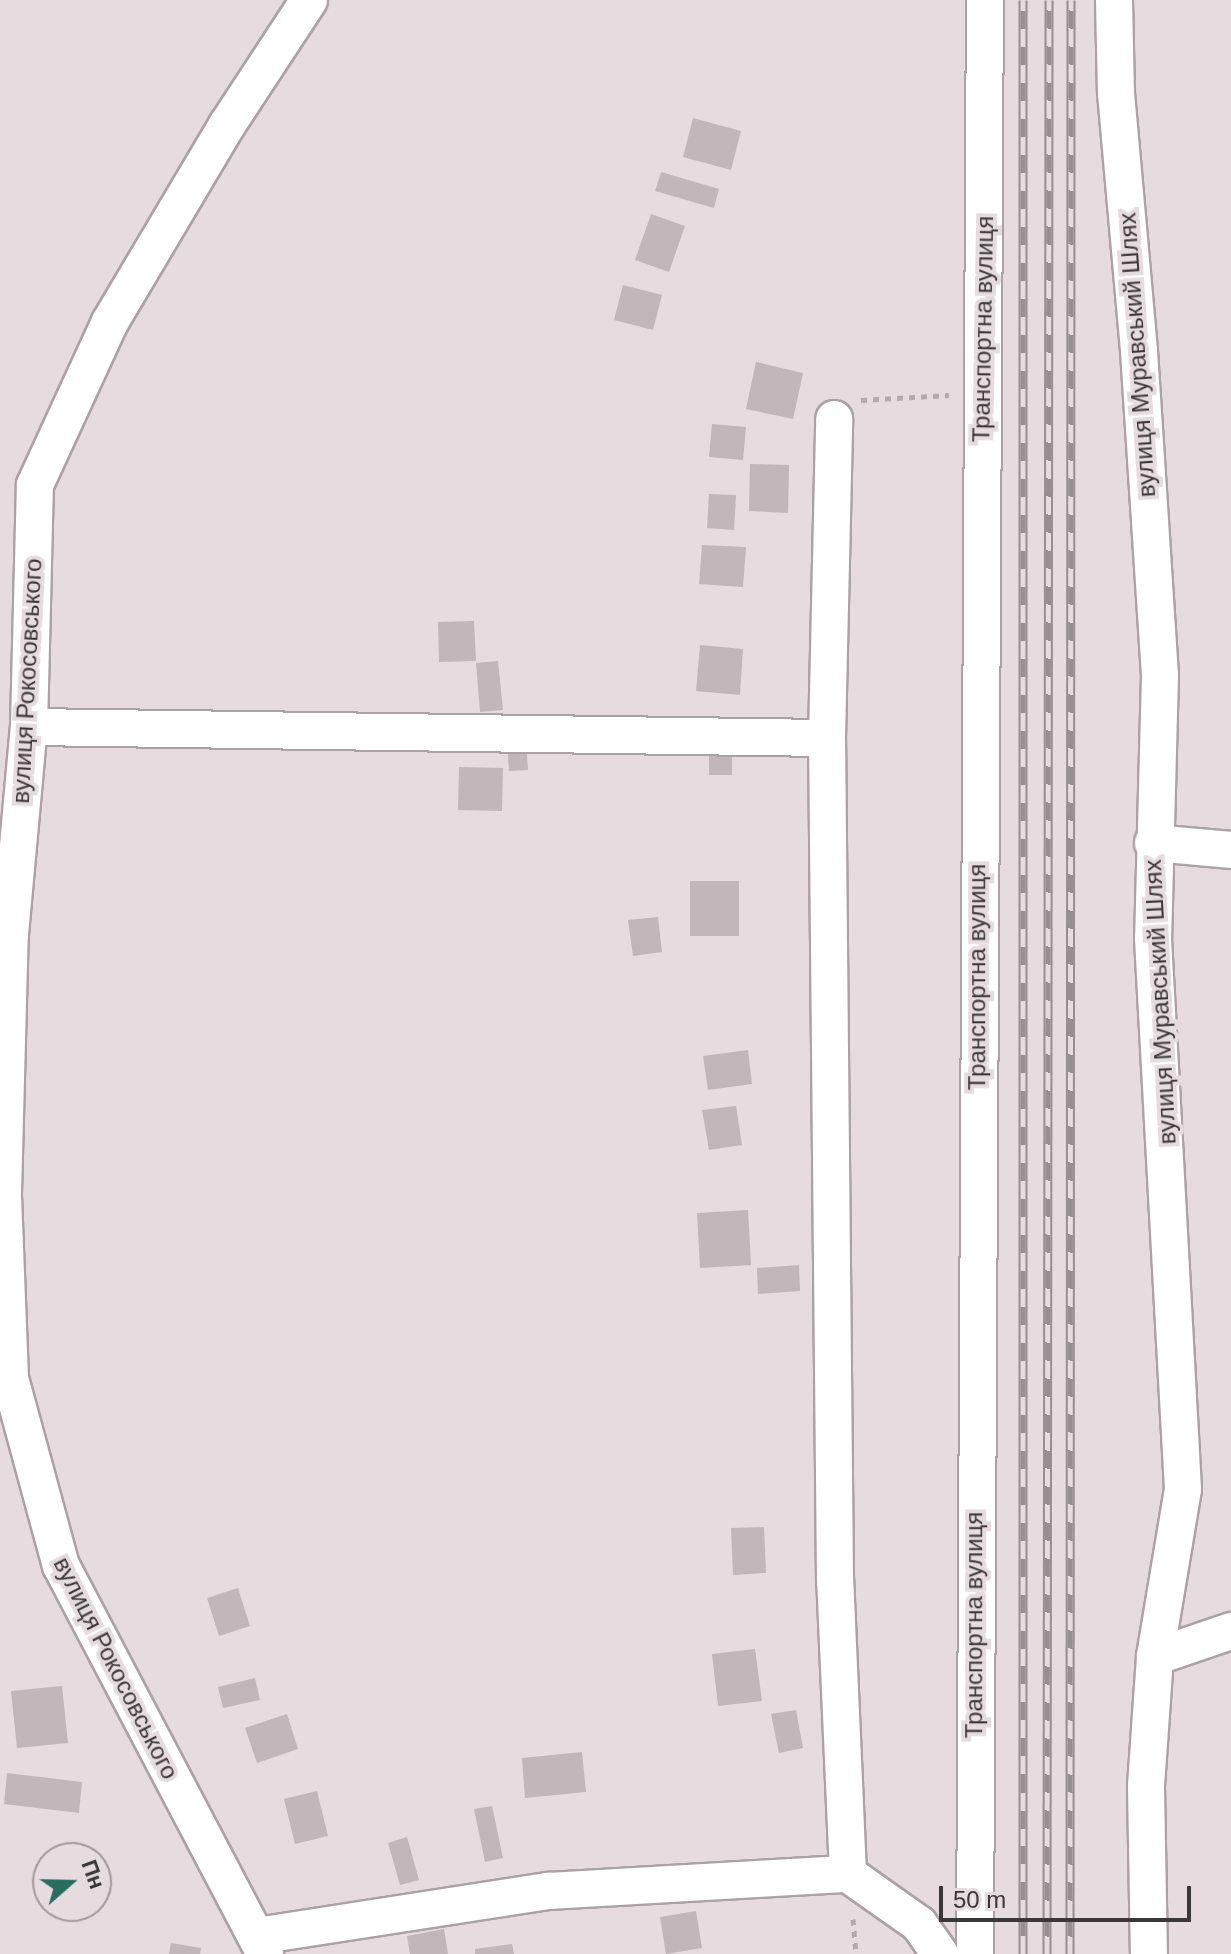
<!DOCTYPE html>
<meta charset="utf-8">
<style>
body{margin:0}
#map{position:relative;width:1231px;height:1954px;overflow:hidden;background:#e6dbde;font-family:Helvetica,sans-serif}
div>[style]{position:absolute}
.building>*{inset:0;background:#c1b6b9}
.path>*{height:5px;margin-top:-2.5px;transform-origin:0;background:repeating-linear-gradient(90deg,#b3aaac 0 6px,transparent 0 12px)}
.roads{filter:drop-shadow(2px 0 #aca1a4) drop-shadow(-2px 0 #aca1a4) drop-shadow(0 2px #aca1a4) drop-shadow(0 -2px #aca1a4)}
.minor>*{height:36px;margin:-18px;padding:0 18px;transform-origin:18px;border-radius:18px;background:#fff}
.rail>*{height:9px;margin-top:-4.5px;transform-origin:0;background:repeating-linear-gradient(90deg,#e6dbde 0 18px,#968e90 0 36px);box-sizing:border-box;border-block:2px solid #968e90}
span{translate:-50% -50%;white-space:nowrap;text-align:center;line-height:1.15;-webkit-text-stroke:8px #e6dbde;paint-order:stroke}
.street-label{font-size:24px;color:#3b3738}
.north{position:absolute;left:32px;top:1842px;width:80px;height:80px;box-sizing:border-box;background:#e6dbde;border:2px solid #a2999c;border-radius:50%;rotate:70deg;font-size:22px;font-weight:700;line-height:32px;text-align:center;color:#3b3738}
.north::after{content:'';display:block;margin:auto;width:28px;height:36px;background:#296d60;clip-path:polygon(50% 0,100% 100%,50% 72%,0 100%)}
.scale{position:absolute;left:939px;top:1886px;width:252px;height:36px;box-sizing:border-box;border:4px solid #3b3738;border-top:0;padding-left:10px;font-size:24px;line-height:28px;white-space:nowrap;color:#3b3738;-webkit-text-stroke:6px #e6dbde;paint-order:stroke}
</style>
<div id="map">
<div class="building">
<i style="clip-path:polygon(693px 118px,741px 131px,731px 170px,683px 157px)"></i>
<i style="clip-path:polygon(661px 172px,719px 189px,714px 208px,655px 191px)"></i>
<i style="clip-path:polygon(651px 214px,685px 226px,669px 272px,635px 260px)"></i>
<i style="clip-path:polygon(623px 285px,662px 295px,653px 330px,614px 320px)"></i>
<i style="clip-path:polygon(756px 362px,803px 373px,793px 419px,746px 409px)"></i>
<i style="clip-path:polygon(712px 424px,746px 427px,743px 460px,709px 457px)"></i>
<i style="clip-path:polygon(750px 464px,789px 465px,788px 513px,749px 511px)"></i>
<i style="clip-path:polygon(709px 494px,736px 495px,734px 530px,707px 528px)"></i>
<i style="clip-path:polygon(702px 545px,746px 547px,743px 587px,699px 584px)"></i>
<i style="clip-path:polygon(474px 621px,476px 661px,439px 662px,438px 622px)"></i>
<i style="clip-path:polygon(700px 645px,743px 649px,740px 695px,696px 691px)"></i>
<i style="clip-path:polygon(498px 661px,503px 710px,480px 712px,476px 663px)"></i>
<i style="clip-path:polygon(526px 740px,528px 770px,509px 771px,507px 741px)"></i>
<i style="clip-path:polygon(709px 747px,732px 748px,732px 775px,709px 775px)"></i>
<i style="clip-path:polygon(459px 767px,503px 768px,502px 811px,458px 810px)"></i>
<i style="clip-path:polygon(690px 881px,739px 881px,739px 936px,690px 936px)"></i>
<i style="clip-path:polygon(658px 917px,662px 952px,633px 956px,628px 920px)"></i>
<i style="clip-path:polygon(748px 1050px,752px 1084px,708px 1090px,703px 1056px)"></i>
<i style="clip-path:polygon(736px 1106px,742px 1145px,709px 1150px,702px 1110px)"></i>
<i style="clip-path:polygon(748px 1210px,751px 1265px,700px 1268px,697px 1213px)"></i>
<i style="clip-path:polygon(799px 1265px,800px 1291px,758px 1294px,757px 1268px)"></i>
<i style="clip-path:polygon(764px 1527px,766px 1573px,733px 1575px,731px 1528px)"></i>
<i style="clip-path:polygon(238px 1588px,250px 1626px,219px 1636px,207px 1598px)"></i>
<i style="clip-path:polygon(755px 1649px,762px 1701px,718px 1706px,712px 1654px)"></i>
<i style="clip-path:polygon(255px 1678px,260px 1700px,223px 1708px,218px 1687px)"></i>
<i style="clip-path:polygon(62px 1686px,68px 1743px,17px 1748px,11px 1691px)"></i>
<i style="clip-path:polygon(796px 1710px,803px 1748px,779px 1753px,771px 1714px)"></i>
<i style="clip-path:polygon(287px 1714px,298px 1749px,257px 1763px,245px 1728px)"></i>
<i style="clip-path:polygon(582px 1752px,586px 1792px,525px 1798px,522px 1758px)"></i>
<i style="clip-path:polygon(7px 1773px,82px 1782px,79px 1813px,4px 1804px)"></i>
<i style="clip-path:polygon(317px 1791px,328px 1836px,295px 1844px,284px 1799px)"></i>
<i style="clip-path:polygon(492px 1806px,503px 1858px,485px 1862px,474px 1809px)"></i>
<i style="clip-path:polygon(407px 1837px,419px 1880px,400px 1885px,388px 1843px)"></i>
<i style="clip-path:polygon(696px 1911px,702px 1948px,666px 1954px,660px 1917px)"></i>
<i style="clip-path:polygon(444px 1929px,448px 1954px,410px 1954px,407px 1936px)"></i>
<i style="clip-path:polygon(171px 1943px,201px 1948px,200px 1954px,169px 1954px)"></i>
<i style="clip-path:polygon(512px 1944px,514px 1954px,475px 1954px,475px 1949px)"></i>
</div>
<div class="path">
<i style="left:861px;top:400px;width:88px;rotate:-3.3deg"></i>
<i style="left:853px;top:1919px;width:35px;rotate:85deg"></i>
</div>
<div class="roads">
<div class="minor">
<i style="left:1114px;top:0;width:93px;rotate:88.8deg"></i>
<i style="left:1116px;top:93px;width:259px;rotate:84.9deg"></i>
<i style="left:1139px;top:351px;width:325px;rotate:86.3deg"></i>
<i style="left:1160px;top:675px;width:264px;rotate:91.5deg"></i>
<i style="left:1153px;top:939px;width:551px;rotate:86.88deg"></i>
<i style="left:1183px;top:1489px;width:170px;rotate:99.5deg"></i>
<i style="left:1155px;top:1657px;width:130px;rotate:94deg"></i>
<i style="left:1146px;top:1787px;width:167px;rotate:89deg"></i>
<i style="left:29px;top:727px;width:798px;rotate:0.79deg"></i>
<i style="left:1153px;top:843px;width:78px;rotate:5.1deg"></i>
<i style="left:1155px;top:1657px;width:80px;rotate:-18.9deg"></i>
<i style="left:848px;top:1874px;width:87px;rotate:35.2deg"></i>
<i style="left:919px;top:1924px;width:37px;rotate:55deg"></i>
<i style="left:257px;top:1936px;width:295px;rotate:-8.8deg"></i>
<i style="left:549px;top:1891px;width:299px;rotate:-3.3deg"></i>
<i style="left:848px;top:1874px;width:293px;rotate:-92.5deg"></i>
<i style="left:835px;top:1581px;width:843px;rotate:-90.54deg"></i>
<i style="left:827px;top:738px;width:319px;rotate:-88.7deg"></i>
<i style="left:265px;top:1954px;width:438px;rotate:-117.7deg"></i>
<i style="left:61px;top:1566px;width:195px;rotate:-105.2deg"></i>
<i style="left:10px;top:1378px;width:185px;rotate:-92.2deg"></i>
<i style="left:3px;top:1193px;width:259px;rotate:-88.5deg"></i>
<i style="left:10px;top:934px;width:208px;rotate:-84.8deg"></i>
<i style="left:29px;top:727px;width:242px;rotate:-88.6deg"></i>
<i style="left:35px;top:485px;width:179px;rotate:-65.3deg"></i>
<i style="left:110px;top:322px;width:229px;rotate:-59.3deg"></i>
<i style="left:227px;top:125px;width:149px;rotate:-56.7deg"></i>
<i style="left:975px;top:1954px;width:1954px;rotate:-89.71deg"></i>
</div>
</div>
<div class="rail">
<i style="left:1023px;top:1954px;width:1954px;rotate:-90deg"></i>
<i style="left:1047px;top:1954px;width:1954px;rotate:-89.94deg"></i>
<i style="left:1070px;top:1954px;width:1954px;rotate:-89.97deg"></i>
</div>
<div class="street-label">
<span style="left:983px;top:329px;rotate:-89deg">Транспортна вулиця</span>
<span style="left:1137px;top:355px;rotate:-94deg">вулиця Муравський Шлях</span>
<span style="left:27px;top:681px;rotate:-87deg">вулиця Рокосовського</span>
<span style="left:977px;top:977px;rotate:-90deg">Транспортна вулиця</span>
<span style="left:1160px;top:1002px;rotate:-93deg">вулиця Муравський Шлях</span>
<span style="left:974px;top:1625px;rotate:-90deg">Транспортна вулиця</span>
<span style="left:116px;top:1668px;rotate:63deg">вулиця Рокосовського</span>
</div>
<div class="north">Пн</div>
<div class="scale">50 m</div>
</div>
